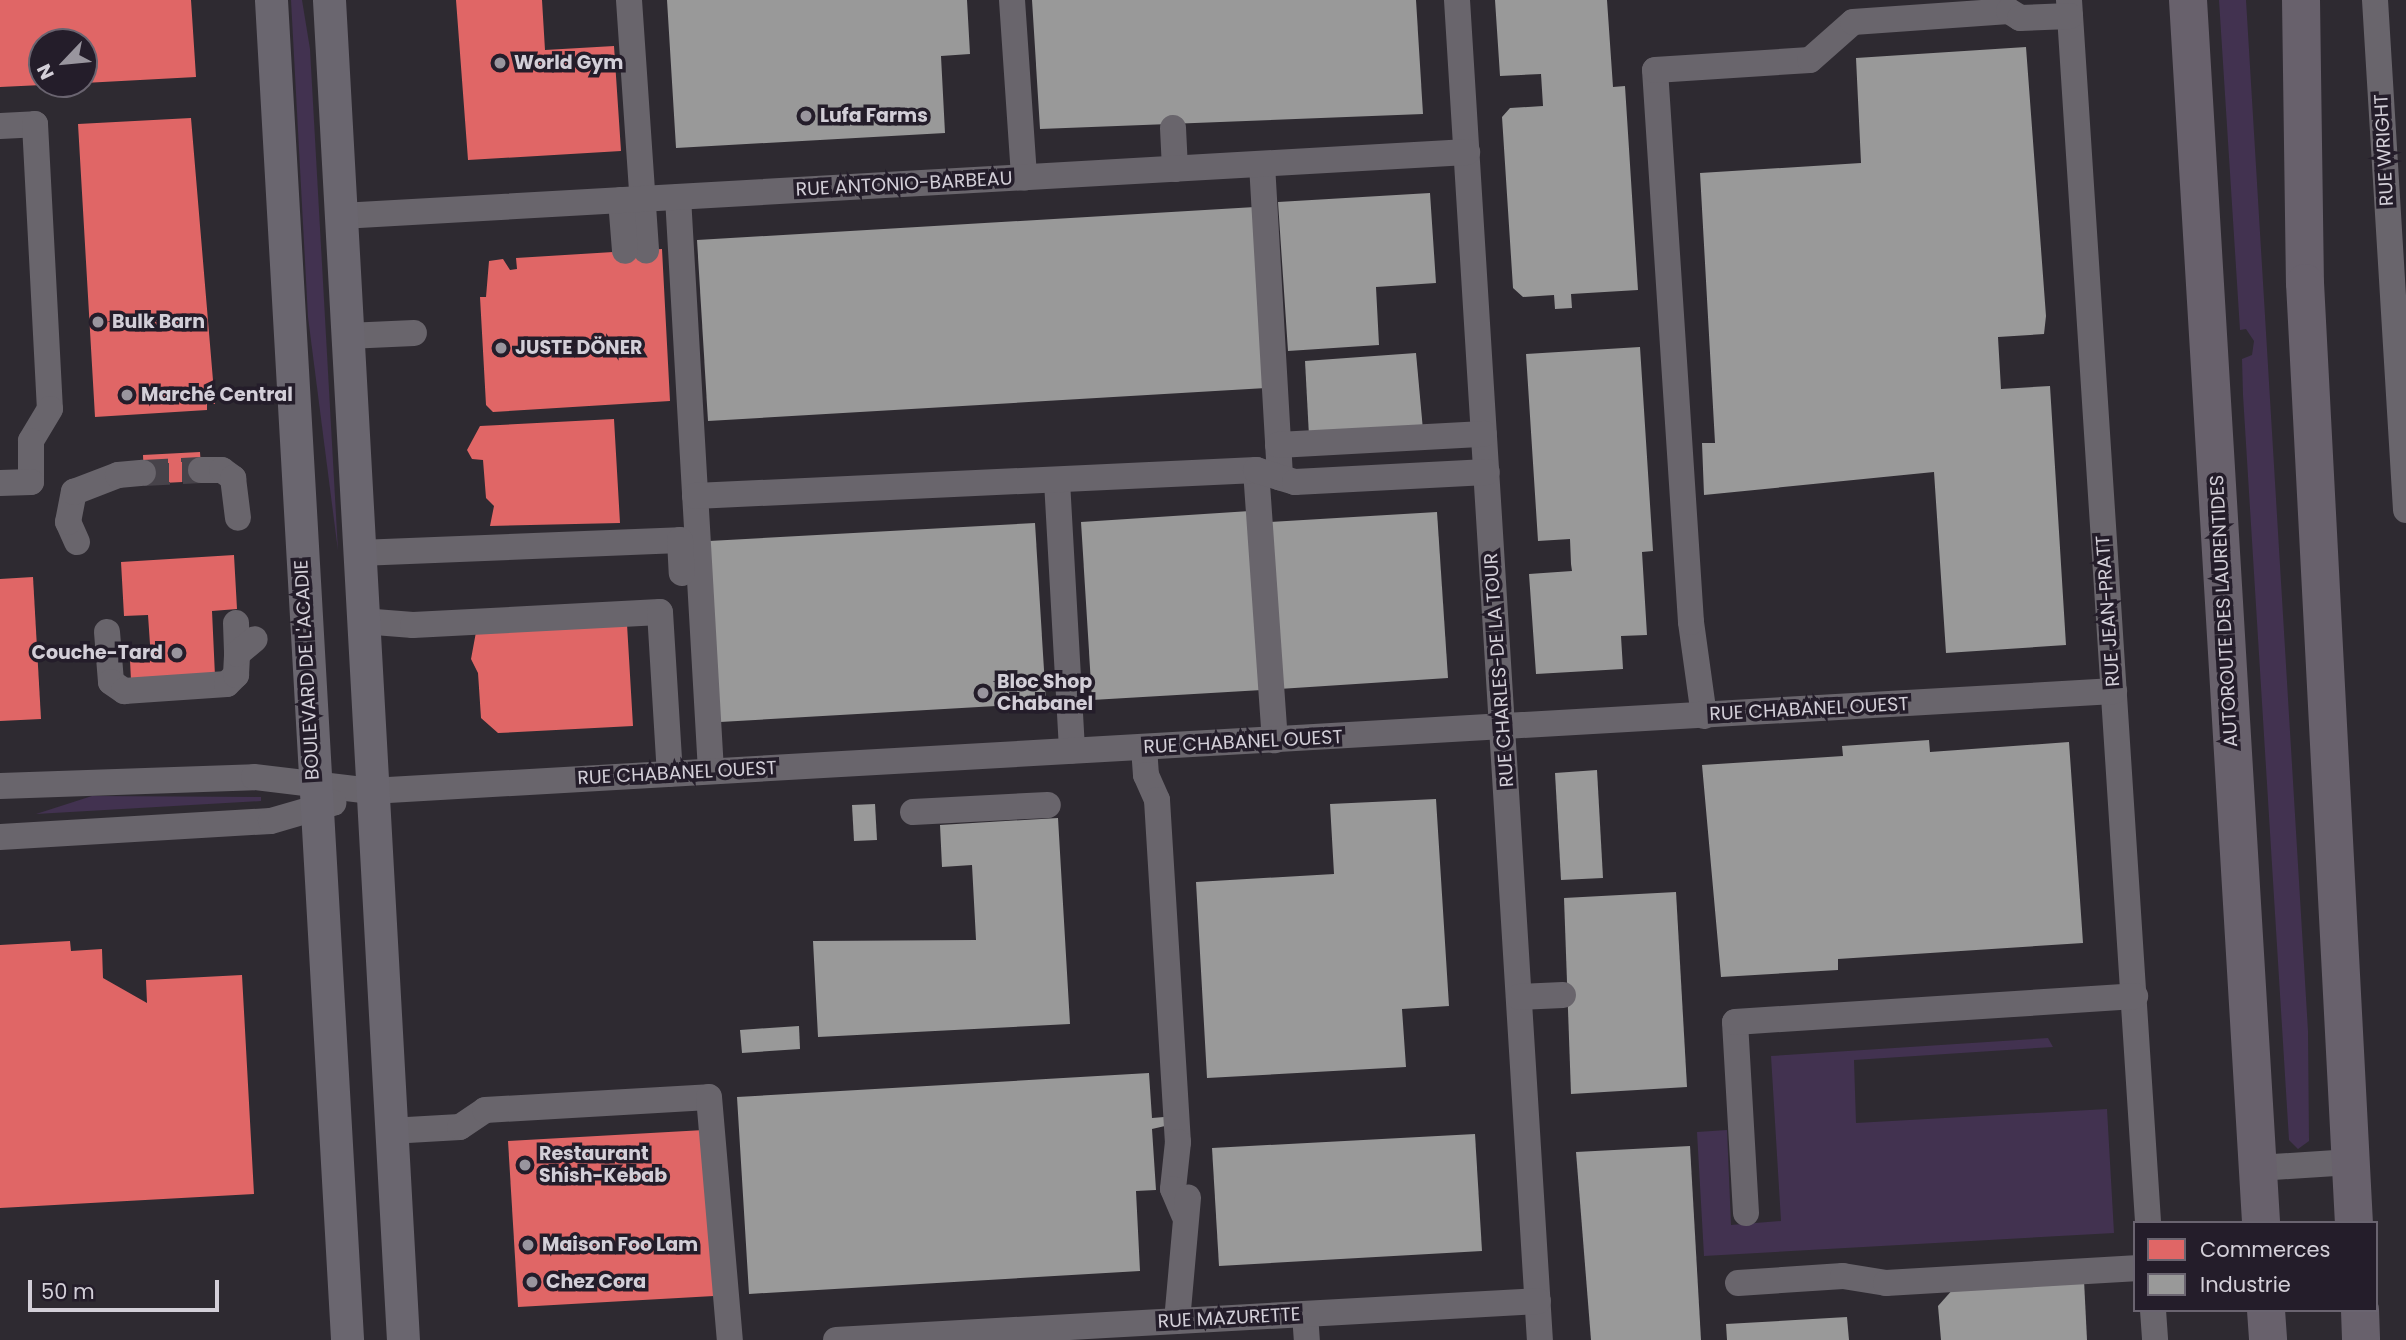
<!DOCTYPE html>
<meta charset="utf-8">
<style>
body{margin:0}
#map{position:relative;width:2406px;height:1340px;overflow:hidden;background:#2e2a31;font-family:Poppins,sans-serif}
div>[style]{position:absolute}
.green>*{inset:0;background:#423250}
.shops>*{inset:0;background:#e06666}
.industry>*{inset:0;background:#999}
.minor-tunnel>*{height:26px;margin-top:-13px;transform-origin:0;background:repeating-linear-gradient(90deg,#47434a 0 26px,transparent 0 39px)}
.minor>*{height:26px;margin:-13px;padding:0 13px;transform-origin:13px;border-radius:13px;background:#69656c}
.major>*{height:33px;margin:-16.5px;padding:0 16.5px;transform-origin:16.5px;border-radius:16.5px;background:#6a666f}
.highway>*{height:38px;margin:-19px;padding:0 19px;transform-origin:19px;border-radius:19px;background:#68616c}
.dots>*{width:19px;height:19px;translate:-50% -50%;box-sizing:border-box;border:4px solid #241d2a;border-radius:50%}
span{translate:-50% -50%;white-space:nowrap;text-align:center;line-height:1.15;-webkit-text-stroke:7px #241d2a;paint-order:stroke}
.poi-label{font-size:19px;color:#d3cfd8;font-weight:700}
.left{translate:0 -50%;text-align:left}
.right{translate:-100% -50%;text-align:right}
.street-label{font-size:19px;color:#d3cfd8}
.legend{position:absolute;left:2133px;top:1221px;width:245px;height:91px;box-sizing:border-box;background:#241d2a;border:2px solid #6a6470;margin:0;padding:9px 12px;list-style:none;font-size:21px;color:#d3cfd8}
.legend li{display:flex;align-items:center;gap:14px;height:35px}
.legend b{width:35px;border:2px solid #6a6470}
.north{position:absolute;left:28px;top:28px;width:70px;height:70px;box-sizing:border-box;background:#241d2a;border:2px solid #6a6470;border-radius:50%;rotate:244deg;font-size:19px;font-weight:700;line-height:28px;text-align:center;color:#d3cfd8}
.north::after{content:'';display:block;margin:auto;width:24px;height:32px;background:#99959e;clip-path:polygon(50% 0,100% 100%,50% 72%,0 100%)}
.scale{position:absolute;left:28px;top:1280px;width:191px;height:32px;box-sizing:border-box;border:4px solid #d3cfd8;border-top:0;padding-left:9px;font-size:21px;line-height:24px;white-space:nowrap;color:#d3cfd8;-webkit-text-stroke:5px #241d2a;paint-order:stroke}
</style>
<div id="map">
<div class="green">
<i style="clip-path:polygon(291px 0,302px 0,310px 49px,338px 551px,308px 317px)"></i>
<i style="clip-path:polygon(2219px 0,2246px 0,2308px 1031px,2309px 1141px,2298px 1149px,2289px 1140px,2243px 395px,2242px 359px,2252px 355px,2254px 341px,2246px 329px,2240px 330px)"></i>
<i style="clip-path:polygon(92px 796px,261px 797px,261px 801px,36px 814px)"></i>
<i style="clip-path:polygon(2048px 1038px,2053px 1047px,1854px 1060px,1856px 1123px,2107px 1109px,2114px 1233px,1704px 1256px,1697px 1132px,1727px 1130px,1731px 1225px,1781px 1221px,1771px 1056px)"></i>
</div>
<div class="shops">
<i style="clip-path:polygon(0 0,191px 0,196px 77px,84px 83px,84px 42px,42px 42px,42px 85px,0 87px)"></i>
<i style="clip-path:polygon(456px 0,542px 0,545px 50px,614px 46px,621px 151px,468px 160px)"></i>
<i style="clip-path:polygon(191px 118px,215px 404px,207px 404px,207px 410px,95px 417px,78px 124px)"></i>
<i style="clip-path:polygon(662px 249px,670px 401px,493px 412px,486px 405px,480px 297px,486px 297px,489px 261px,503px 259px,510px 270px,517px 269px,516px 258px)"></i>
<i style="clip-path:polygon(614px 419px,620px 523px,490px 526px,494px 506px,486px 498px,483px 460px,472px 459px,467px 450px,480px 426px)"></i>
<i style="clip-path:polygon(200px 452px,202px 481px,144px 484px,143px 455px)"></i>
<i style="clip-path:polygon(234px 555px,237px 609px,212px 611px,215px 676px,131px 681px,130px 660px,151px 659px,148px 615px,124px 616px,121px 562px)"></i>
<i style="clip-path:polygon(33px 577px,41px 719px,0 721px,0 579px)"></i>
<i style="clip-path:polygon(627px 624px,633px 726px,498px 733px,481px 718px,478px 673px,471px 659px,476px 632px)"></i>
<i style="clip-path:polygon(70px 941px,71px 951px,102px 949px,103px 978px,147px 1003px,146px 980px,242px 975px,254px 1194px,0 1208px,0 945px)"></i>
<i style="clip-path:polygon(704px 1130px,714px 1296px,518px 1307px,508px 1141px)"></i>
</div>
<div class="industry">
<i style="clip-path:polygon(667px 0,967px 0,970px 54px,941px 56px,945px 133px,676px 148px)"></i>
<i style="clip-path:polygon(1032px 0,1416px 0,1423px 114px,1040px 129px)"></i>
<i style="clip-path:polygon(1495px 0,1607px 0,1613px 87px,1625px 86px,1638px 290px,1571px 294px,1572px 308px,1555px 309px,1554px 295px,1523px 297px,1513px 288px,1502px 117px,1510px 108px,1543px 106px,1541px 74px,1500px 76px)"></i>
<i style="clip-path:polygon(2026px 47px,2046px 316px,2044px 334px,1998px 337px,2001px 389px,2050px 386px,2066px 645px,1946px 653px,1934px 472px,1704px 495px,1702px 443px,1715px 443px,1700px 173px,1861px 163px,1856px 58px)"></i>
<i style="clip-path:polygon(1430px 193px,1436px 283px,1376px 287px,1379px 345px,1288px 351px,1278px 202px)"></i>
<i style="clip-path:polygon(1255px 207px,1266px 388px,708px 421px,697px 240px)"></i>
<i style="clip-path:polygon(1640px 347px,1653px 551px,1642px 552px,1647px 635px,1621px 636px,1623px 669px,1536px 674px,1529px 574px,1572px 571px,1571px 564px,1570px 539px,1538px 541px,1526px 354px)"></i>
<i style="clip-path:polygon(1416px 353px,1423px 430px,1309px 436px,1305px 361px)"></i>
<i style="clip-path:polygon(1250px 511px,1262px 690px,1092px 700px,1081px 522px)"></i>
<i style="clip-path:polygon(1437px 512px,1448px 678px,1279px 689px,1268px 522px)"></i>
<i style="clip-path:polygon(1035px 523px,1046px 703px,720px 722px,709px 541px)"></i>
<i style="clip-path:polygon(1929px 740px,1930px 752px,2069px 742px,2083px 943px,1838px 959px,1838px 970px,1721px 977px,1702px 765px,1843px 756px,1842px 746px)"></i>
<i style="clip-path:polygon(1597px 770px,1603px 878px,1561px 880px,1555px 773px)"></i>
<i style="clip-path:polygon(1436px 799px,1449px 1006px,1402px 1009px,1406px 1067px,1207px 1078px,1196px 882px,1334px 874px,1330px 804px)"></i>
<i style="clip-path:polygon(875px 804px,877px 840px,854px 841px,852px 805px)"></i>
<i style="clip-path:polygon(1058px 818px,1070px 1024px,818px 1037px,813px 941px,976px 940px,972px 865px,942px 867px,940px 825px)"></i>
<i style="clip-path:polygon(1676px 892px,1687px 1087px,1571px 1094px,1564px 898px)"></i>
<i style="clip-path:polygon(799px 1026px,800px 1049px,742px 1053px,740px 1030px)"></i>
<i style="clip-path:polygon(1149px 1073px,1152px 1118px,1164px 1117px,1165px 1126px,1152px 1129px,1156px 1190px,1136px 1191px,1140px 1271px,749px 1294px,737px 1097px)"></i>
<i style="clip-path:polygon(1475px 1134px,1482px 1251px,1219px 1266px,1212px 1148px)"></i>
<i style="clip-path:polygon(1690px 1146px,1701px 1340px,1591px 1340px,1576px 1152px)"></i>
<i style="clip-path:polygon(2084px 1280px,2087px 1340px,1941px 1340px,1938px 1306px,1954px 1288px)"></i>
<i style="clip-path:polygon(1847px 1317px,1849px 1340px,1727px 1340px,1726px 1324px)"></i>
</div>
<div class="minor-tunnel">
<i style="left:143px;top:473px;width:58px;rotate:-3deg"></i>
</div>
<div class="minor">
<i style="left:629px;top:0;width:251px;rotate:86.1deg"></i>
<i style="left:1012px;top:0;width:178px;rotate:86.1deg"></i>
<i style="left:1457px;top:0;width:1343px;rotate:86.46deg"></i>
<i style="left:2069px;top:0;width:1226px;rotate:86.3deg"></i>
<i style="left:2375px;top:0;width:511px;rotate:86.52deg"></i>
<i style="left:0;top:126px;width:35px;rotate:-3deg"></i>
<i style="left:35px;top:124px;width:285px;rotate:87deg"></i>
<i style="left:50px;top:409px;width:37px;rotate:121deg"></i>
<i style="left:31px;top:441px;width:41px;rotate:90deg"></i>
<i style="left:31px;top:482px;width:31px;rotate:178deg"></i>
<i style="left:1173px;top:128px;width:41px;rotate:87.2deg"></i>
<i style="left:1262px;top:164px;width:314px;rotate:86.7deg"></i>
<i style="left:678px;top:197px;width:575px;rotate:86.71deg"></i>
<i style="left:621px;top:200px;width:51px;rotate:85.5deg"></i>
<i style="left:341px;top:216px;width:1128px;rotate:-3.25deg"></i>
<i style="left:347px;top:336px;width:67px;rotate:-2.6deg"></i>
<i style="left:1278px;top:445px;width:206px;rotate:-3.1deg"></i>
<i style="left:201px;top:470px;width:21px"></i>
<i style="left:222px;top:470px;width:14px;rotate:36deg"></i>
<i style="left:233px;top:478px;width:40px;rotate:82.9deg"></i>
<i style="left:1256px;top:470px;width:271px;rotate:86deg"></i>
<i style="left:1057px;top:481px;width:270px;rotate:86.8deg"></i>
<i style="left:695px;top:496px;width:562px;rotate:-2.65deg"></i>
<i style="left:1256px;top:470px;width:41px;rotate:17.1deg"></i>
<i style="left:1295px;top:482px;width:192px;rotate:-3deg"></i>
<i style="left:77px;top:542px;width:22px;rotate:-114deg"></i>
<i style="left:68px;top:522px;width:31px;rotate:-79deg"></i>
<i style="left:74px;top:492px;width:47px;rotate:-21.1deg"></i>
<i style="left:118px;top:475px;width:25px;rotate:-5deg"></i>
<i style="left:359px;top:553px;width:321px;rotate:-2.3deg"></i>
<i style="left:680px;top:540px;width:33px;rotate:87deg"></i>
<i style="left:362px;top:621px;width:51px;rotate:4.5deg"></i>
<i style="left:413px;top:625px;width:247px;rotate:-3deg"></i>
<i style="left:660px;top:612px;width:162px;rotate:86.5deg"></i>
<i style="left:236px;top:623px;width:31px;rotate:88deg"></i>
<i style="left:107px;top:632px;width:50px;rotate:85.4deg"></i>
<i style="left:111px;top:682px;width:16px;rotate:35deg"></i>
<i style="left:124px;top:691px;width:103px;rotate:-3.9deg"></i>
<i style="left:227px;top:684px;width:13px;rotate:-45deg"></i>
<i style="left:236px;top:675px;width:21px;rotate:-87deg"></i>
<i style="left:237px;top:654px;width:23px;rotate:-40deg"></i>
<i style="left:1704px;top:716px;width:95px;rotate:-97.9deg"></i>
<i style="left:1691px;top:622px;width:553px;rotate:-93.73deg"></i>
<i style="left:1655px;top:70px;width:155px;rotate:-3.7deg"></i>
<i style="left:1810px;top:60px;width:57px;rotate:-41.5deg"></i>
<i style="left:1853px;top:22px;width:156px;rotate:-4deg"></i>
<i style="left:2009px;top:11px;width:13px;rotate:32deg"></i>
<i style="left:2020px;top:18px;width:50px;rotate:-2.3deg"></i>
<i style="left:1144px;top:747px;width:28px;rotate:86deg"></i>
<i style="left:1146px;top:775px;width:27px;rotate:66deg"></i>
<i style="left:1157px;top:800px;width:343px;rotate:86.5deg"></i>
<i style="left:1178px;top:1142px;width:47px;rotate:96.1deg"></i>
<i style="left:1173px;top:1189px;width:28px;rotate:67deg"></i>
<i style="left:0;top:786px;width:254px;rotate:-2deg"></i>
<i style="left:254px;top:777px;width:118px;rotate:6.8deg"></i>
<i style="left:371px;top:791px;width:1746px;rotate:-3.28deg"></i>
<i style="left:913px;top:812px;width:135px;rotate:-3deg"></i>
<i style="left:0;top:837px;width:271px;rotate:-3.4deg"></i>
<i style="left:271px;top:821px;width:65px;rotate:-16.2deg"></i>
<i style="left:1519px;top:997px;width:44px;rotate:-2.6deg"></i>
<i style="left:390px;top:1131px;width:70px;rotate:-3.3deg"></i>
<i style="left:460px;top:1127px;width:30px;rotate:-34deg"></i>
<i style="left:485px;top:1110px;width:224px;rotate:-3.3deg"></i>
<i style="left:709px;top:1097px;width:244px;rotate:85.1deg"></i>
<i style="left:2258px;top:1168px;width:93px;rotate:-3.7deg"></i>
<i style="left:1746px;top:1213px;width:191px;rotate:-93.3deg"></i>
<i style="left:1735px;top:1022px;width:401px;rotate:-3.7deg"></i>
<i style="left:1738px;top:1283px;width:105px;rotate:-3.8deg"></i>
<i style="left:1843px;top:1276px;width:44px;rotate:9.2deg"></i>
<i style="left:1886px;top:1283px;width:249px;rotate:-3.4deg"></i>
<i style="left:2153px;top:1310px;width:30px;rotate:86deg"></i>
<i style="left:1305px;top:1314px;width:26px;rotate:86deg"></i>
<i style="left:1177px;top:1321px;width:124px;rotate:-84.9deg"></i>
<i style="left:836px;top:1340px;width:703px;rotate:-3.18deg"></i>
</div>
<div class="major">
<i style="left:271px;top:0;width:1342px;rotate:86.75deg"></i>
<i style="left:329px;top:0;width:1342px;rotate:86.84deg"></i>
</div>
<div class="highway">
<i style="left:2188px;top:0;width:1225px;rotate:86.58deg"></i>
<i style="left:2301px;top:0;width:283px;rotate:89.2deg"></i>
<i style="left:2305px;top:283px;width:941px;rotate:87.02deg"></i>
<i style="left:2266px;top:1310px;width:30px;rotate:86deg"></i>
<i style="left:2360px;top:1310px;width:30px;rotate:88deg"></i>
</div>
<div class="dots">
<i style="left:500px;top:63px;background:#99959e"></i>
<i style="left:806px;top:116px;background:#99959e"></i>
<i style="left:98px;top:322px;background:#99959e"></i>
<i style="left:501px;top:348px;background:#99959e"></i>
<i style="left:127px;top:395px;background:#99959e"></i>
<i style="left:177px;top:653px;background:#99959e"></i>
<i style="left:983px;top:693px;background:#99959e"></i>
<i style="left:525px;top:1165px;background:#99959e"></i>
<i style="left:528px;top:1245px;background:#99959e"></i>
<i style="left:532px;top:1282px;background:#99959e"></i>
</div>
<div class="poi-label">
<span class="left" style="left:514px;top:63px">World Gym</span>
<span class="left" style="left:820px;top:116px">Lufa Farms</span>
<span class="left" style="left:112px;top:322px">Bulk Barn</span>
<span class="left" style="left:515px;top:348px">JUSTE DÖNER</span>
<span class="left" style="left:141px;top:395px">Marché Central</span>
<span class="right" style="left:163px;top:653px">Couche-Tard</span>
<span class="left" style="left:997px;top:693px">Bloc Shop<br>Chabanel</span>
<span class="left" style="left:539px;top:1165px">Restaurant<br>Shish-Kebab</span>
<span class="left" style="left:542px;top:1245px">Maison Foo Lam</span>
<span class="left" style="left:546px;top:1282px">Chez Cora</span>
</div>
<div class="street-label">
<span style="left:2384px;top:150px;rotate:-93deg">RUE WRIGHT</span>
<span style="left:904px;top:184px;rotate:-3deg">RUE ANTONIO-BARBEAU</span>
<span style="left:2108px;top:611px;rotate:-94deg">RUE JEAN-PRATT</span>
<span style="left:2224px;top:611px;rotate:-93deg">AUTOROUTE DES LAURENTIDES</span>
<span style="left:307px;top:670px;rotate:-93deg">BOULEVARD DE L'ACADIE</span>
<span style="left:1499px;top:670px;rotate:-94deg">RUE CHARLES-DE LA TOUR</span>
<span style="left:1809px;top:709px;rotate:-3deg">RUE CHABANEL OUEST</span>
<span style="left:1243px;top:742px;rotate:-3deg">RUE CHABANEL OUEST</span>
<span style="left:677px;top:773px;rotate:-3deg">RUE CHABANEL OUEST</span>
<span style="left:1229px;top:1318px;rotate:-3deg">RUE MAZURETTE</span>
</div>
<ul class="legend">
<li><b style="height:19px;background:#e06666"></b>Commerces</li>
<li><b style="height:19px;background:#999"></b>Industrie</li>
</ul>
<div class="north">N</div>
<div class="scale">50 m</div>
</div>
